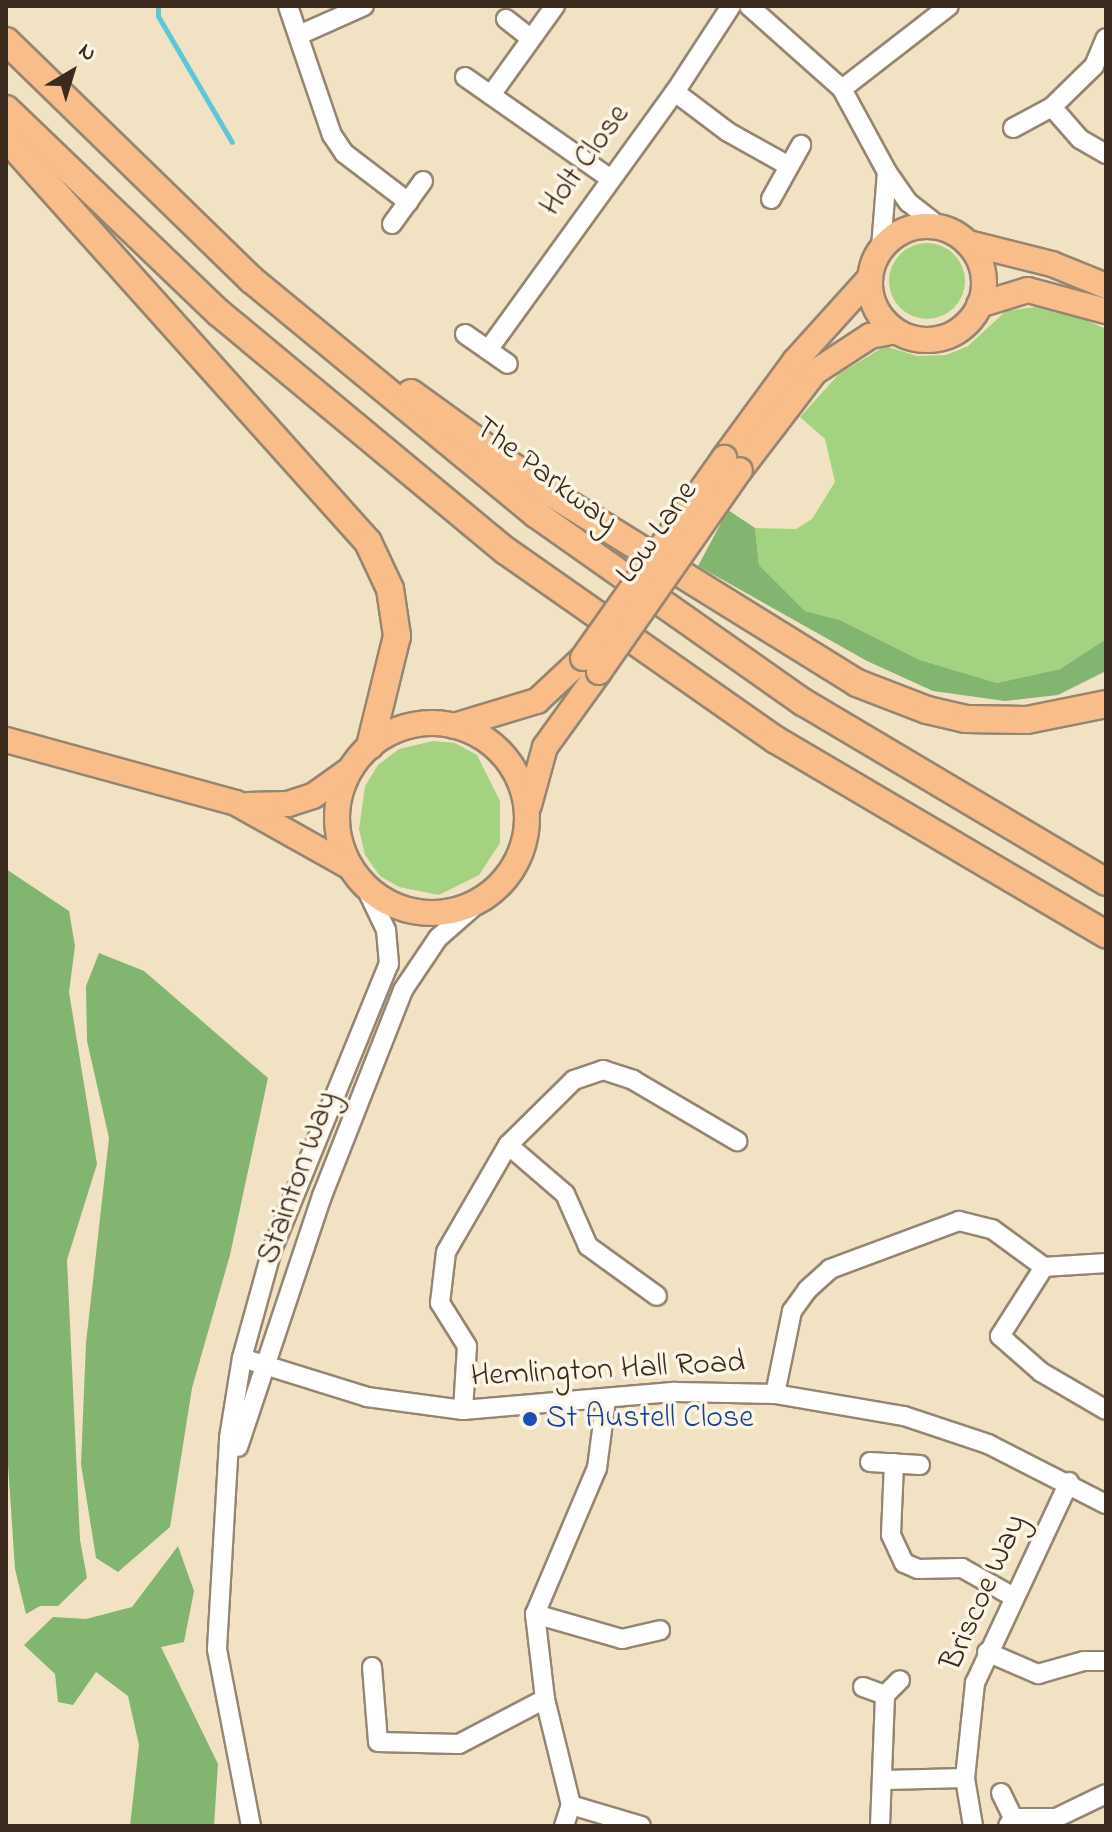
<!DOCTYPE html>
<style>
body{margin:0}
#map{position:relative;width:1112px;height:1832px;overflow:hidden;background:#f1e2c4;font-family:"Indie Flower",sans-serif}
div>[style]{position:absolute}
.green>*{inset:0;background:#a3d381}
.round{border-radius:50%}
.forest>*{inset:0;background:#82b56f}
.stream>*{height:5px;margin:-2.5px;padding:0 2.5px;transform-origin:2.5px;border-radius:2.5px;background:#5dc7d8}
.roads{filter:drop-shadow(2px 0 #968671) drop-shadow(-2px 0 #968671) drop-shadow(0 2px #968671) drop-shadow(0 -2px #968671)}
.minor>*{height:18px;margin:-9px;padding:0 9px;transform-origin:9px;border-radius:9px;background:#fff}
.major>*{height:24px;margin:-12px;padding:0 12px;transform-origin:12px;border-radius:12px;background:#f9bd89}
.major>.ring{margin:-12px;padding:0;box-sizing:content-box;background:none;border:24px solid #f9bd89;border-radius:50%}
.highway>*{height:26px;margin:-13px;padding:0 13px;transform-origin:13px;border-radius:13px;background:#f9bd89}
.bridges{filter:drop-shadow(2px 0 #968671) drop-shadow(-2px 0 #968671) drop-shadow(0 2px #968671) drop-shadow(0 -2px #968671)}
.major-bridge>*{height:24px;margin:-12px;padding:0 12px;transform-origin:12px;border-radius:12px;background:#f9bd89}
.dots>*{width:22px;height:22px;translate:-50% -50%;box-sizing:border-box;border:4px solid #fcf5e5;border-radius:50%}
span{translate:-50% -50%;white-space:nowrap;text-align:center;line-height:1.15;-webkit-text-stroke:7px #fcf5e5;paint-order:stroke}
.street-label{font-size:32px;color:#3b2a1e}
.transit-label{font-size:32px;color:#164399}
.left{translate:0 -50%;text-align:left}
.frame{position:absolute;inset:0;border:8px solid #3b2a1e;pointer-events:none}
.north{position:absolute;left:32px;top:32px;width:80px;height:80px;-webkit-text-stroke:6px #fcf5e5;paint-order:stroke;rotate:38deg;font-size:22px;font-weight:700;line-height:32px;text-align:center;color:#3b2a1e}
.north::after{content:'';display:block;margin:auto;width:28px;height:36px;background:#3b2a1e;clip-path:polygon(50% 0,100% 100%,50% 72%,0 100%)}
</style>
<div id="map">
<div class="green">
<i class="round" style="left:889px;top:243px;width:76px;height:76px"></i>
<i style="clip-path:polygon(1035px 307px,1070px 313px,1106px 329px,1106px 639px,1060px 669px,997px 683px,920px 660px,840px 620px,805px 611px,759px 565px,755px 528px,796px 529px,812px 519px,835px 482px,825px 439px,800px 417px,839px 374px,885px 346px,917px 356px,946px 355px,968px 346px,1006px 311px)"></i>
<i style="clip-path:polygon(433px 741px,455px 743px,477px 755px,500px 801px,500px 843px,479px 875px,439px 895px,399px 887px,380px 876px,365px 855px,359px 829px,365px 786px,378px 765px,399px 749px)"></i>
</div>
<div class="forest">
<i style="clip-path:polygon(728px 510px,755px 528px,759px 565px,805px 611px,840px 620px,920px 660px,997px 683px,1060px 669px,1106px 639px,1106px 671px,1058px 695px,1005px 701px,933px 691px,867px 661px,698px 566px)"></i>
<i style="clip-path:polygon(6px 869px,69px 911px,75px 946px,69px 992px,97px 1164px,67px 1260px,80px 1540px,87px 1578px,58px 1606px,40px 1606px,26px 1614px,15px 1569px,6px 1434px)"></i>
<i style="clip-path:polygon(99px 953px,144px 971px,268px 1078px,230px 1255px,192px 1388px,170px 1527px,118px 1572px,96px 1558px,81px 1464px,86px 1343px,109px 1138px,87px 1041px,86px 986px)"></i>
<i style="clip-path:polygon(178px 1546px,194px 1591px,184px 1642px,161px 1647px,218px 1764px,214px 1826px,130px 1826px,139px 1745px,128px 1696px,96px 1672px,73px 1705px,58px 1702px,55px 1674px,24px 1645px,53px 1617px,86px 1619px,132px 1607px)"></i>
</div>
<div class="stream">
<i style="left:158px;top:6px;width:10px;rotate:90deg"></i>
<i style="left:158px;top:16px;width:146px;rotate:59.6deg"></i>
</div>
<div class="roads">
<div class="minor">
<i style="left:288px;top:6px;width:136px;rotate:71.2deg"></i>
<i style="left:332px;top:135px;width:22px;rotate:56deg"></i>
<i style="left:344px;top:153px;width:81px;rotate:37.4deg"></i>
<i style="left:749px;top:6px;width:125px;rotate:41.7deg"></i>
<i style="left:842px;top:89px;width:94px;rotate:61.5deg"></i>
<i style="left:887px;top:172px;width:37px;rotate:55deg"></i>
<i style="left:908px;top:202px;width:41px;rotate:38deg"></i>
<i style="left:506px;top:19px;width:31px;rotate:38deg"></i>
<i style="left:299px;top:35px;width:71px;rotate:-24deg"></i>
<i style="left:465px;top:77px;width:176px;rotate:35deg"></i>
<i style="left:842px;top:89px;width:135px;rotate:-37.8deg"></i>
<i style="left:675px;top:92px;width:66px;rotate:37deg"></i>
<i style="left:728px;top:132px;width:68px;rotate:29.2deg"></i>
<i style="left:491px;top:95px;width:110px;rotate:-54.3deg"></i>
<i style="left:1052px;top:107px;width:43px;rotate:48.8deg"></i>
<i style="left:1080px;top:139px;width:30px;rotate:30deg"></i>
<i style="left:1013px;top:128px;width:44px;rotate:-28.3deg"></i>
<i style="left:1052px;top:107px;width:59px;rotate:-44.3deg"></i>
<i style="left:1094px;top:66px;width:30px;rotate:-67deg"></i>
<i style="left:771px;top:199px;width:62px;rotate:-60.9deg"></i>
<i style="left:392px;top:224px;width:53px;rotate:-54.2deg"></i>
<i style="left:881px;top:248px;width:76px;rotate:-85.5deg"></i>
<i style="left:465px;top:334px;width:52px;rotate:34.9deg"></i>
<i style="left:488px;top:350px;width:319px;rotate:-54.1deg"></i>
<i style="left:675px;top:92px;width:103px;rotate:-56.9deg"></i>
<i style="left:508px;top:1145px;width:75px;rotate:40.7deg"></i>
<i style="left:565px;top:1194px;width:57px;rotate:66.1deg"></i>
<i style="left:588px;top:1246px;width:85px;rotate:35.9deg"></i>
<i style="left:1044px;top:1267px;width:62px;rotate:-3.7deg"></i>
<i style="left:242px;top:1358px;width:131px;rotate:17.3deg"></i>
<i style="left:367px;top:1397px;width:97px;rotate:7.7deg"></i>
<i style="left:463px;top:1410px;width:213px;rotate:-4.9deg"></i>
<i style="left:675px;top:1392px;width:100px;rotate:1.1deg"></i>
<i style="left:775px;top:1394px;width:131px;rotate:9.7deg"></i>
<i style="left:904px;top:1416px;width:89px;rotate:18.4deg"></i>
<i style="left:988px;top:1444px;width:132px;rotate:27deg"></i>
<i style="left:775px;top:1394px;width:85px;rotate:-78.4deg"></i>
<i style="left:792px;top:1311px;width:26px;rotate:-54deg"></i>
<i style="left:807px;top:1290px;width:31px;rotate:-42deg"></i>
<i style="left:830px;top:1269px;width:138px;rotate:-20.4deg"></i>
<i style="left:959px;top:1221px;width:34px;rotate:14deg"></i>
<i style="left:992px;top:1229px;width:64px;rotate:36.2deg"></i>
<i style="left:1044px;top:1267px;width:82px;rotate:122.5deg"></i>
<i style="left:1000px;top:1336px;width:55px;rotate:41.3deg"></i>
<i style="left:1041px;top:1372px;width:75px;rotate:30.3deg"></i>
<i style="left:463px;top:1410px;width:64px;rotate:-86.4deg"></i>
<i style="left:467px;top:1346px;width:51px;rotate:-122.1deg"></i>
<i style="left:440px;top:1303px;width:51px;rotate:-83.3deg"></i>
<i style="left:446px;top:1252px;width:124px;rotate:-59.9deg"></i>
<i style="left:508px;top:1145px;width:93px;rotate:-44.6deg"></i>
<i style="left:574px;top:1080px;width:31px;rotate:-19deg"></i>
<i style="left:603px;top:1070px;width:32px;rotate:18deg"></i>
<i style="left:633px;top:1080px;width:121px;rotate:30.4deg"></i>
<i style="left:238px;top:1447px;width:265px;rotate:-71.5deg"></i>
<i style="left:322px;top:1196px;width:221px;rotate:-68.5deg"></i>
<i style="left:403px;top:990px;width:63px;rotate:-56.1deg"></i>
<i style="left:438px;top:938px;width:55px;rotate:-41.3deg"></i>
<i style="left:870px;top:1462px;width:50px;rotate:3.4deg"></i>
<i style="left:894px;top:1463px;width:72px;rotate:92.4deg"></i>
<i style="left:891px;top:1535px;width:31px;rotate:65deg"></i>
<i style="left:904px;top:1563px;width:15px;rotate:23deg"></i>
<i style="left:918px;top:1569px;width:44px;rotate:-1.3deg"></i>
<i style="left:962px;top:1568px;width:57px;rotate:29.2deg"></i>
<i style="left:535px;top:1614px;width:91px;rotate:16deg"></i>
<i style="left:622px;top:1639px;width:39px;rotate:-13deg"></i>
<i style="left:987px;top:1652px;width:56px;rotate:23.3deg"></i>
<i style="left:1038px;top:1674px;width:48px;rotate:-15.8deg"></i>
<i style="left:1084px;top:1661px;width:22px"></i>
<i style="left:372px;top:1667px;width:75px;rotate:85.4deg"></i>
<i style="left:378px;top:1742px;width:81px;rotate:1.4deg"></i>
<i style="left:459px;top:1744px;width:97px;rotate:-27.6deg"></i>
<i style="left:863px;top:1687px;width:23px;rotate:20deg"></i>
<i style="left:885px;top:1695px;width:21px;rotate:-45deg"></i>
<i style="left:885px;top:1780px;width:80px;rotate:-1.4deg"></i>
<i style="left:1001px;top:1793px;width:28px;rotate:64deg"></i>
<i style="left:1013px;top:1818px;width:9px;rotate:122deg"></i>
<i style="left:571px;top:1805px;width:73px;rotate:16.7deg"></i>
<i style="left:1013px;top:1818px;width:43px"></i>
<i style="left:1056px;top:1818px;width:55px;rotate:-25.6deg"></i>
<i style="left:251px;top:1826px;width:180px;rotate:-100.9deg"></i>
<i style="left:217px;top:1649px;width:211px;rotate:-86.7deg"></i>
<i style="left:229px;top:1438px;width:81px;rotate:-80.8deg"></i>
<i style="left:242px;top:1358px;width:112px;rotate:-74.5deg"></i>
<i style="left:272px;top:1250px;width:309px;rotate:-67.8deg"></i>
<i style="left:389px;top:964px;width:34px;rotate:-95deg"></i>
<i style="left:386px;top:930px;width:49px;rotate:-115.5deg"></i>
<i style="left:564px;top:1826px;width:22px;rotate:-72deg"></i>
<i style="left:571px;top:1805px;width:109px;rotate:-103.8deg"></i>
<i style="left:545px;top:1699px;width:86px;rotate:-96.7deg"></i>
<i style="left:535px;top:1614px;width:159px;rotate:-67deg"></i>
<i style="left:597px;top:1468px;width:69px;rotate:-82.5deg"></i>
<i style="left:880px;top:1826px;width:131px;rotate:-87.8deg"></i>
<i style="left:973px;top:1826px;width:49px;rotate:-99.5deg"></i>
<i style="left:965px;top:1778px;width:96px;rotate:-84deg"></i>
<i style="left:975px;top:1683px;width:222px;rotate:-64.9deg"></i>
</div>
<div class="major">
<i class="ring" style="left:870px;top:226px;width:90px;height:90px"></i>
<i style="left:968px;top:243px;width:87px;rotate:14deg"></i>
<i style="left:1052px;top:264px;width:58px;rotate:22.2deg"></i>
<i style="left:979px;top:305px;width:51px;rotate:-17deg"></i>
<i style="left:1028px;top:290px;width:81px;rotate:15.1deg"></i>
<i style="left:724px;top:458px;width:120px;rotate:-53.8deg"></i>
<i style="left:795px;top:361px;width:110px;rotate:-47.9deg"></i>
<i style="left:740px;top:470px;width:123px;rotate:-52.6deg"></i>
<i style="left:815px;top:372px;width:66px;rotate:-33.2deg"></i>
<i style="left:870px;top:336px;width:25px;rotate:-11deg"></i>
<i class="ring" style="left:337px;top:723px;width:166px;height:166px"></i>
<i style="left:454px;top:726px;width:87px;rotate:-16.8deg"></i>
<i style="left:537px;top:701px;width:63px;rotate:-43.1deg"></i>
<i style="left:6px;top:740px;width:238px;rotate:15.3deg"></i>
<i style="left:236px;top:803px;width:131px;rotate:29.3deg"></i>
<i style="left:247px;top:805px;width:41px;rotate:-1.4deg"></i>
<i style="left:288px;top:804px;width:26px;rotate:-18deg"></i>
<i style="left:313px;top:796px;width:43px;rotate:-35.5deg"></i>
<i style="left:529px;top:805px;width:60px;rotate:-74.6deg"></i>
<i style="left:545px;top:747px;width:92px;rotate:-54.2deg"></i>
</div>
<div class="highway">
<i style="left:6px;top:41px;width:343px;rotate:44.2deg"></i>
<i style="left:252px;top:280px;width:368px;rotate:39.5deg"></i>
<i style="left:536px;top:514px;width:327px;rotate:35.2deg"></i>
<i style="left:803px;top:702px;width:352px;rotate:30.7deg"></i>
<i style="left:6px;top:109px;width:295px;rotate:43.8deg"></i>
<i style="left:219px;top:313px;width:373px;rotate:39.7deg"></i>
<i style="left:506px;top:551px;width:330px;rotate:35deg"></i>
<i style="left:776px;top:740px;width:383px;rotate:30.5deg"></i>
<i style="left:6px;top:138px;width:542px;rotate:48.14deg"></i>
<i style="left:368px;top:542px;width:52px;rotate:64.9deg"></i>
<i style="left:390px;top:589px;width:48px;rotate:81.5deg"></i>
<i style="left:397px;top:636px;width:113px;rotate:103.8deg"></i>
<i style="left:411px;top:393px;width:160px;rotate:35.9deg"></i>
<i style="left:541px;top:487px;width:372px;rotate:31.8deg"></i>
<i style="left:857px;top:683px;width:75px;rotate:21.1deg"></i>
<i style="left:927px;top:710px;width:39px;rotate:13deg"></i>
<i style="left:965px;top:719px;width:62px;rotate:0.9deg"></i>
<i style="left:1027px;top:720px;width:81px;rotate:-11.4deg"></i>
</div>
</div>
<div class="bridges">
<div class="major-bridge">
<i style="left:583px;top:658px;width:245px;rotate:-54.8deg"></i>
<i style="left:599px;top:672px;width:246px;rotate:-55.1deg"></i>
</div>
</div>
<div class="dots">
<i style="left:530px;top:1419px;background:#1a4fb4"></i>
</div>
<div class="street-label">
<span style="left:586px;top:161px;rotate:-54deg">Holt Close</span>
<span style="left:545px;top:476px;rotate:37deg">The Parkway</span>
<span style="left:658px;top:533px;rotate:-55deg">Low Lane</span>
<span style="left:299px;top:1178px;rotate:-70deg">Stainton Way</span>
<span style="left:608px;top:1371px;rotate:-3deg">Hemlington Hall Road</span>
<span style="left:985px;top:1593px;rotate:-66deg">Briscoe Way</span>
</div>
<div class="transit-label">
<span class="left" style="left:546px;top:1419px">St Austell Close</span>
</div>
<div class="frame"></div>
<div class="north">N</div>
</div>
